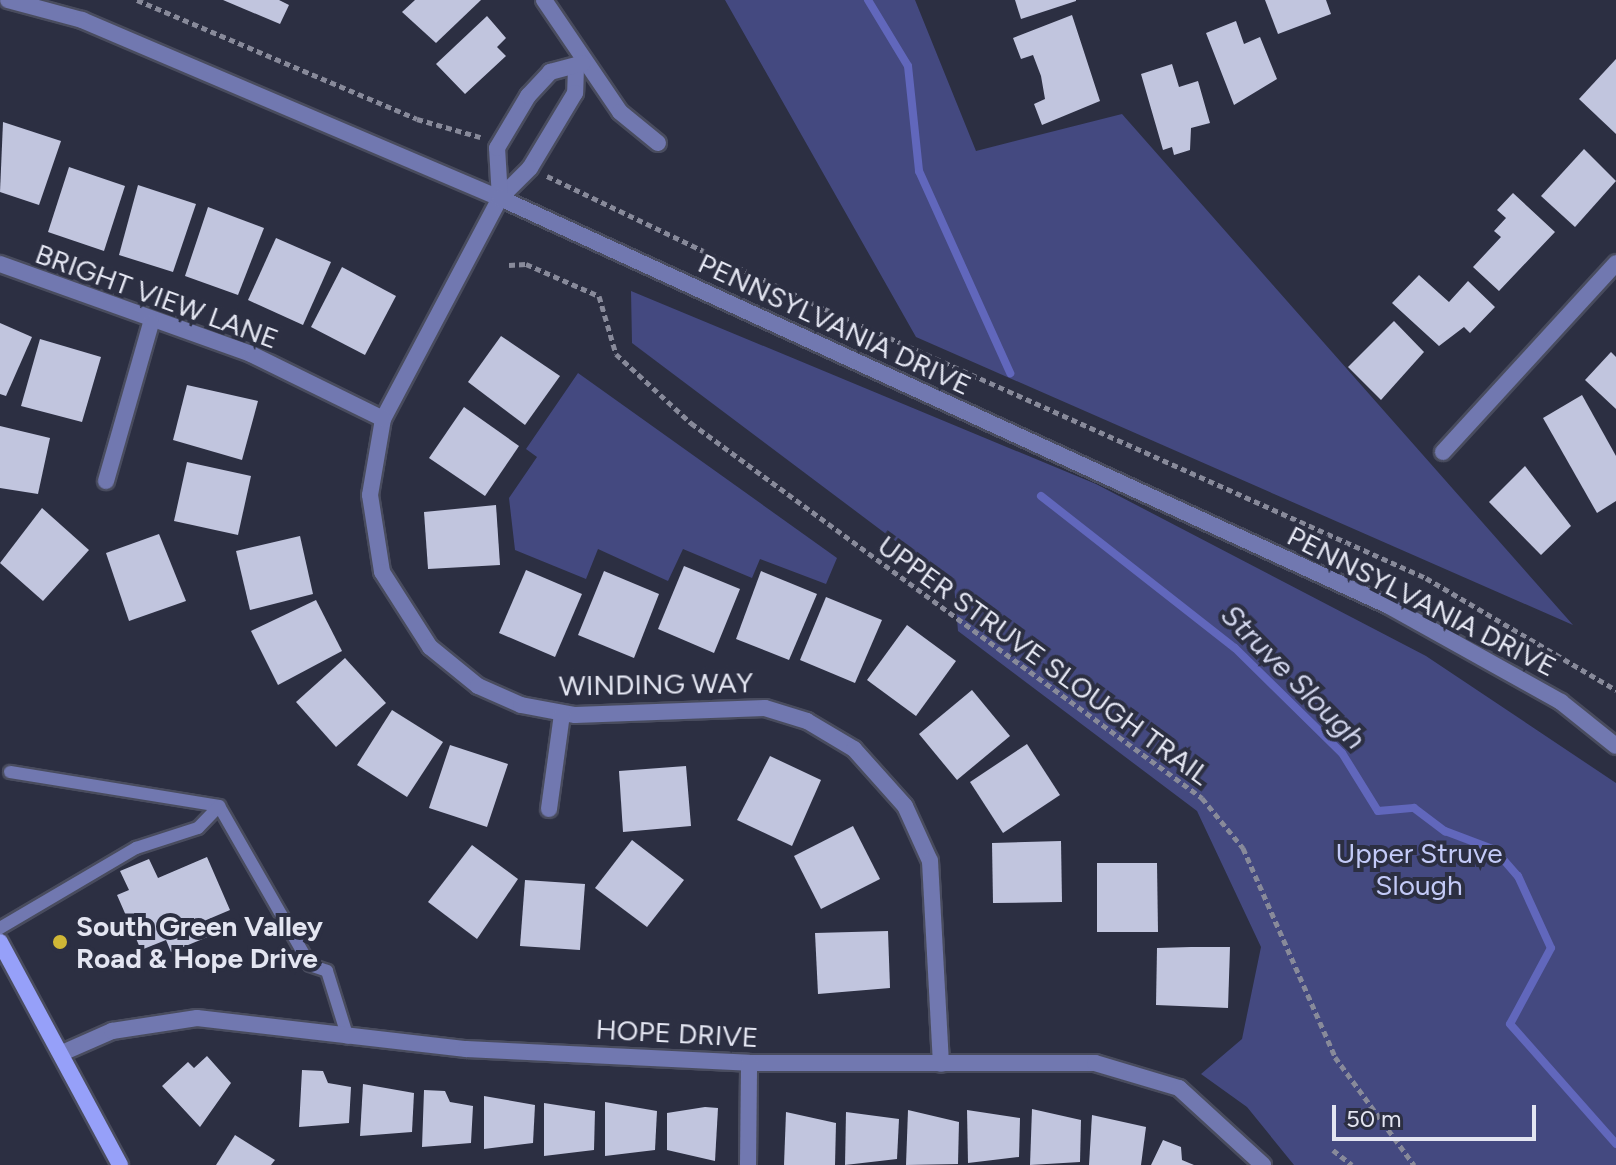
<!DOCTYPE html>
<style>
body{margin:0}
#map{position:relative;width:1616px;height:1165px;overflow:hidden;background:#2c2f42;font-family:Figtree,sans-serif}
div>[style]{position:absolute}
.green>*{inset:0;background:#444980}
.stream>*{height:8px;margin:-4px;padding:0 4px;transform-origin:4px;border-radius:4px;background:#6167bc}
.building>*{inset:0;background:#c1c5de}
.path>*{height:5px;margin-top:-2.5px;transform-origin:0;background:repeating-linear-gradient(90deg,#888a9a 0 6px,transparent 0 10px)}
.roads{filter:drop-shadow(2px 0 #494c5e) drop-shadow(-2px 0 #494c5e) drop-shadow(0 2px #494c5e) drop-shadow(0 -2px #494c5e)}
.service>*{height:12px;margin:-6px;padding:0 6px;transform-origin:6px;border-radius:6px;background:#7178b0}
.minor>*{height:16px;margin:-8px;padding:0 8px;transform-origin:8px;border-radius:8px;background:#7178b0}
.tertiary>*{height:16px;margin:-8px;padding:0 8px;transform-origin:8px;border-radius:8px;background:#7178b0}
.secondary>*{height:16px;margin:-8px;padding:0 8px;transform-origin:8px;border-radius:8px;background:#96a0f9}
.dots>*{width:22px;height:22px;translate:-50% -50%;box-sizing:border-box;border:4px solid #2c2f42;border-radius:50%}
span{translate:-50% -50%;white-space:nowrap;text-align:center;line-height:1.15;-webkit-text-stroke:8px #2c2f42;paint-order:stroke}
.street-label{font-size:28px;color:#e3e5f1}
.park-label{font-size:28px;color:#c3caf7}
.poi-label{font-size:28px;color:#e3e5f1;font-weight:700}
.left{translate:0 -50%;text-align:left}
.water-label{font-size:30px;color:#d1d5ec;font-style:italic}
.scale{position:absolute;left:1332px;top:1105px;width:204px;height:36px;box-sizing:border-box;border:4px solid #e3e5f1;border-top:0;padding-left:10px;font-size:24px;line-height:28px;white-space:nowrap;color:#e3e5f1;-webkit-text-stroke:6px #2c2f42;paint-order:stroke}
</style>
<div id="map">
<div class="green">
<i style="clip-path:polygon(725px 0,915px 0,976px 151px,1122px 114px,1573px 625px,916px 337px)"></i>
<i style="clip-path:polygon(631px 291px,1096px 484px,1426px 656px,1616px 783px,1616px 1165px,1294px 1165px,1247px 1107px,1201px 1074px,1242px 1039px,1261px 947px,1197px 811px,958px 631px,954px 585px,632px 343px)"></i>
<i style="clip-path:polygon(578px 373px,837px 558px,826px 584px,760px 559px,752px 578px,683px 549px,668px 581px,598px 549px,586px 579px,515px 550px,509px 498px,537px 457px,526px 449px)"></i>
</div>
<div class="stream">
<i style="left:868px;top:0;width:77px;rotate:58.8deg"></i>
<i style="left:908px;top:66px;width:106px;rotate:84deg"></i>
<i style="left:919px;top:171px;width:222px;rotate:65.7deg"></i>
<i style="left:1041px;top:496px;width:246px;rotate:38.1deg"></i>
<i style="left:1235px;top:648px;width:150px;rotate:44.5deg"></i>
<i style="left:1342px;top:753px;width:68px;rotate:58.2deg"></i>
<i style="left:1378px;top:811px;width:36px;rotate:-5deg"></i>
<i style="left:1414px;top:808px;width:39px;rotate:37deg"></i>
<i style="left:1445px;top:831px;width:53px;rotate:20.8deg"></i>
<i style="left:1495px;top:850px;width:35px;rotate:49deg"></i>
<i style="left:1518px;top:876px;width:79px;rotate:65.4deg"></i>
<i style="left:1551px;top:948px;width:86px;rotate:118.3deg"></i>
<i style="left:1510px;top:1024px;width:160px;rotate:48.5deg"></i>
</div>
<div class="building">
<i style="clip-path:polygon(223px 0,279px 0,289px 5px,280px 24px)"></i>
<i style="clip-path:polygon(415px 0,481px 0,436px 43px,402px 12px)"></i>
<i style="clip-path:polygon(1015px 0,1076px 0,1076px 1px,1021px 19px)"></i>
<i style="clip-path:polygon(1265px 0,1326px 0,1331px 14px,1278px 34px)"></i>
<i style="clip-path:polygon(1072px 15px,1100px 101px,1042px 125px,1034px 104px,1045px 99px,1041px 76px,1033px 55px,1021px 59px,1013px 38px)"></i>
<i style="clip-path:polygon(487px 16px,506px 38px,497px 47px,506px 56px,465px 94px,436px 64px)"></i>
<i style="clip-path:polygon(1236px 21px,1244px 44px,1260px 37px,1277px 79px,1234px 105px,1206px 33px)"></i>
<i style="clip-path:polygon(1616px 59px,1616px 134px,1579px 99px)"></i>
<i style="clip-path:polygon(1172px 64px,1179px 87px,1198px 81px,1210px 123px,1191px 128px,1190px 150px,1174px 155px,1172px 147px,1163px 150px,1141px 74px)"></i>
<i style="clip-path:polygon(3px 122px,61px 141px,39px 205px,0 192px)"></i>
<i style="clip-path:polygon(1584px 149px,1616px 181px,1575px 227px,1541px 196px)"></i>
<i style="clip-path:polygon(69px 167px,125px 186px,104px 251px,48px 232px)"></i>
<i style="clip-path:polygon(138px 185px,196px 204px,173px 272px,119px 255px)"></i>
<i style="clip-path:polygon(1513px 193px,1555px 232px,1499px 291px,1473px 267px,1501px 237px,1494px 231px,1506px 218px,1497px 210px)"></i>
<i style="clip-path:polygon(208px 207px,264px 228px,238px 295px,185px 276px)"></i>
<i style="clip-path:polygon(276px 238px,331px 262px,303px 325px,248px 300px)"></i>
<i style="clip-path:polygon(342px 267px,396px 296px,365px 355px,311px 327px)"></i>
<i style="clip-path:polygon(1419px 275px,1449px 302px,1468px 281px,1495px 307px,1470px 333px,1464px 327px,1439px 346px,1392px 303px)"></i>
<i style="clip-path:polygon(1394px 321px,1424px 352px,1381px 400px,1348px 367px)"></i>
<i style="clip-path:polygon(0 323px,32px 337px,6px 396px,0 394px)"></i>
<i style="clip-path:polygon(501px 336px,560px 376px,525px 425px,468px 382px)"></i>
<i style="clip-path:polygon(40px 339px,101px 357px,82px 422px,21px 406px)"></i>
<i style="clip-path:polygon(1611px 352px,1616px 357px,1616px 409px,1585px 380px)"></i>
<i style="clip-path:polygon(187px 385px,258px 401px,242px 460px,173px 440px)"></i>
<i style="clip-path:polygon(1582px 395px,1616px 456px,1616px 501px,1597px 513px,1543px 418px)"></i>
<i style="clip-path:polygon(464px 407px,519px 446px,485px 496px,429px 458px)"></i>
<i style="clip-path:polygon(0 426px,50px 438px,38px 494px,0 488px)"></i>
<i style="clip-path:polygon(187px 462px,251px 476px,238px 535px,174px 521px)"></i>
<i style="clip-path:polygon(1525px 466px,1571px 526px,1541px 555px,1489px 502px)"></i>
<i style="clip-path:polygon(496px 505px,500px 565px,428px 569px,424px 512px)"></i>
<i style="clip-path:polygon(42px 508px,89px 550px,43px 601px,0 563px)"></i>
<i style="clip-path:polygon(159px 534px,186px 601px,129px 621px,106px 553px)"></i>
<i style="clip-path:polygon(300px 536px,313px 594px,250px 610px,236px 551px)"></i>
<i style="clip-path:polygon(684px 566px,740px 589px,714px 653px,658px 629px)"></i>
<i style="clip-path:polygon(526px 570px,582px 594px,555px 657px,499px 633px)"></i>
<i style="clip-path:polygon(604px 571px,659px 594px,634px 658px,578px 635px)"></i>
<i style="clip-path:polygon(761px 571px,817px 594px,789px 660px,736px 639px)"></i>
<i style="clip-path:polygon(826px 597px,882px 620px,855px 683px,800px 660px)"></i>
<i style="clip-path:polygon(316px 600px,342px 651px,278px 685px,251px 631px)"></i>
<i style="clip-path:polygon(907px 625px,956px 661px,916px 716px,867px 680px)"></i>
<i style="clip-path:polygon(345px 658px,386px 703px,336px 747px,296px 702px)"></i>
<i style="clip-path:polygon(972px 690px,1010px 736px,957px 780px,919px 734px)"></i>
<i style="clip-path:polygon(392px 710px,443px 742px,407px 797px,357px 765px)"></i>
<i style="clip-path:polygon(1027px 744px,1060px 795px,1003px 833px,970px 782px)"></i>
<i style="clip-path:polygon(450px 745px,508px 764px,487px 827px,429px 808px)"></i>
<i style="clip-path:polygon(770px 756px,821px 780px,792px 846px,737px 820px)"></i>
<i style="clip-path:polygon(686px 766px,691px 826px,623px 832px,619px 771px)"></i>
<i style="clip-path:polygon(853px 826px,880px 879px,821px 909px,794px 856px)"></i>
<i style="clip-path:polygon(632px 840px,684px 880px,647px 927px,595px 888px)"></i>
<i style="clip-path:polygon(1061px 841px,1062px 902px,993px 903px,992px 843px)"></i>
<i style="clip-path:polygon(472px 845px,518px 879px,477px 939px,428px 902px)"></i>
<i style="clip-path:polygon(207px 857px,230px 910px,204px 921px,210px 936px,171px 952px,166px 940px,141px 950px,117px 895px,129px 890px,120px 871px,149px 859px,158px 878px)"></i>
<i style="clip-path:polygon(1097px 863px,1157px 863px,1158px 932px,1097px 932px)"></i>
<i style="clip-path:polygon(525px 880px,585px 884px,580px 950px,520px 946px)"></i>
<i style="clip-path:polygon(888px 931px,890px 988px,818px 994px,815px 933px)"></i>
<i style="clip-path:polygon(1191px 947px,1230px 947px,1228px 1008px,1156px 1005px,1157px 948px)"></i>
<i style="clip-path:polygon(207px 1056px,231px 1083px,200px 1127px,162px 1086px,188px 1062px,194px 1068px)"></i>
<i style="clip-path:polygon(302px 1070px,323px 1071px,328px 1083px,351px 1087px,349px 1123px,299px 1127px)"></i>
<i style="clip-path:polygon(363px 1084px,414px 1093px,412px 1132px,360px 1136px)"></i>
<i style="clip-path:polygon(424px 1090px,445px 1091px,450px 1102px,473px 1106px,471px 1143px,422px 1147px)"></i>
<i style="clip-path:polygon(484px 1096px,535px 1105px,533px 1143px,484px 1149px)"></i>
<i style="clip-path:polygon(605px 1102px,657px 1111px,655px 1150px,605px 1156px)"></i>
<i style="clip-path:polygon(544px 1103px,595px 1111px,594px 1150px,544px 1156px)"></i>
<i style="clip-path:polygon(705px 1107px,718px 1108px,715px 1161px,667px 1150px,667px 1113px)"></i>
<i style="clip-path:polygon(1032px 1109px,1081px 1120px,1080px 1162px,1030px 1165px)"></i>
<i style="clip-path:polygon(908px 1110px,959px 1122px,958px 1164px,906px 1165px)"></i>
<i style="clip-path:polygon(967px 1110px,1020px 1118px,1019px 1157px,968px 1163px)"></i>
<i style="clip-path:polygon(786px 1112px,836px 1123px,835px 1165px,784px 1165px)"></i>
<i style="clip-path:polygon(846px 1112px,899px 1119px,897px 1159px,845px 1165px)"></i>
<i style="clip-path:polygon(1092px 1115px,1146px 1127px,1141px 1165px,1089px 1165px)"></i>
<i style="clip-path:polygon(235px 1135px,275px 1160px,271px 1165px,216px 1165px)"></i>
<i style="clip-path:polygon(1163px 1140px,1181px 1147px,1182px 1160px,1194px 1165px,1151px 1165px)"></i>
</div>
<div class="path">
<i style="left:137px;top:0;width:304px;rotate:23deg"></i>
<i style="left:417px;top:119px;width:66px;rotate:15.9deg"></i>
<i style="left:547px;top:176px;width:308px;rotate:25.6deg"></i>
<i style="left:825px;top:309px;width:658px;rotate:24.11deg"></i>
<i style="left:1426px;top:578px;width:221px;rotate:30.5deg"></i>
<i style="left:509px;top:265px;width:17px;rotate:-3deg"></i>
<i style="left:526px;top:264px;width:80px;rotate:23.7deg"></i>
<i style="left:599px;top:296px;width:60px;rotate:73.7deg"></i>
<i style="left:616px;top:354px;width:102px;rotate:42.6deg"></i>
<i style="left:691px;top:423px;width:634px;rotate:36.27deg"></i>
<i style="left:1202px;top:798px;width:65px;rotate:50.6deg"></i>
<i style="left:1243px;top:848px;width:228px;rotate:66.2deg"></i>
<i style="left:1335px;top:1057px;width:134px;rotate:53.8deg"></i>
<i style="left:1333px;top:1150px;width:24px;rotate:38deg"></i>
</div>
<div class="roads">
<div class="service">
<i style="left:10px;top:772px;width:212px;rotate:9.2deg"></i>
<i style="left:219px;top:806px;width:183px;rotate:60.2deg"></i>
<i style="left:310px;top:965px;width:18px;rotate:19deg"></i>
<i style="left:327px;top:971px;width:70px;rotate:72.6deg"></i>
<i style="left:0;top:928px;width:158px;rotate:-30.5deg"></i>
<i style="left:136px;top:848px;width:65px;rotate:-17.9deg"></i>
<i style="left:198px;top:828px;width:30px;rotate:-46deg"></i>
</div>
<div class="minor">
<i style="left:544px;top:0;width:135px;rotate:55.8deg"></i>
<i style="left:620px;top:112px;width:49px;rotate:39.2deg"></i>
<i style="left:576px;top:68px;width:25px;rotate:92deg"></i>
<i style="left:575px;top:93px;width:87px;rotate:121deg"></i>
<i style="left:530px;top:168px;width:42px;rotate:135deg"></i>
<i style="left:500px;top:198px;width:250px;rotate:117.9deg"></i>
<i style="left:383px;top:419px;width:77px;rotate:99.7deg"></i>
<i style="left:370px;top:495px;width:78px;rotate:81.1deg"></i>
<i style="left:382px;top:572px;width:89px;rotate:57.4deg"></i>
<i style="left:430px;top:647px;width:62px;rotate:39.1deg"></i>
<i style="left:478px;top:686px;width:47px;rotate:23.8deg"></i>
<i style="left:521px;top:705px;width:55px;rotate:10.5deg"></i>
<i style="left:575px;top:715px;width:190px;rotate:-2.1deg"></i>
<i style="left:765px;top:708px;width:44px;rotate:17.2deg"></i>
<i style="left:807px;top:721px;width:55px;rotate:30.8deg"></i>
<i style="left:854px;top:749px;width:76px;rotate:48.2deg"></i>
<i style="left:905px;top:806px;width:60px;rotate:65.6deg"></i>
<i style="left:930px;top:861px;width:203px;rotate:86.9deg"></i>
<i style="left:500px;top:198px;width:50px;rotate:-93.4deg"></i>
<i style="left:497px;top:148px;width:61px;rotate:-59.2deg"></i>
<i style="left:528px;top:96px;width:33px;rotate:-47deg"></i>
<i style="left:550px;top:72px;width:34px;rotate:-15deg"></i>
<i style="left:0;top:264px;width:267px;rotate:19.7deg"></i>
<i style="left:251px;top:354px;width:147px;rotate:26.2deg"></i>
<i style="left:1443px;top:452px;width:256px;rotate:-47.5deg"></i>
<i style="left:106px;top:481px;width:164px;rotate:-74.1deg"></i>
<i style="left:549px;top:809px;width:96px;rotate:-82.2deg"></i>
<i style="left:62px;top:1053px;width:55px;rotate:-23.7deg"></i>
<i style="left:112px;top:1031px;width:86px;rotate:-8.7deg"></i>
<i style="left:197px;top:1018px;width:271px;rotate:6.6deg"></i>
<i style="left:466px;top:1049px;width:283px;rotate:2.8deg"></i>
<i style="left:749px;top:1063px;width:346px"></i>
<i style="left:1095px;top:1063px;width:88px;rotate:16.6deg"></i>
<i style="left:1179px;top:1088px;width:114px;rotate:42.5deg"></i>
<i style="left:748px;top:1165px;width:102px;rotate:-89.4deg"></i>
</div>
<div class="tertiary">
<i style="left:8px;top:0;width:77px;rotate:15.1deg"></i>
<i style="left:82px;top:20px;width:454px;rotate:23.1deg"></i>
<i style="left:500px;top:198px;width:976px;rotate:24.65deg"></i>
<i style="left:1387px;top:605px;width:199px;rotate:29.1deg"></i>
<i style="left:1561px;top:702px;width:70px;rotate:38.7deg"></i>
</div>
<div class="secondary">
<i style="left:0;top:942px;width:253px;rotate:61.7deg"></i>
</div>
</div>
<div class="dots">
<i style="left:60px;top:942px;background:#d0b736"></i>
</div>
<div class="street-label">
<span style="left:157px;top:296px;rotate:20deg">BRIGHT VIEW LANE</span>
<span style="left:835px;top:324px;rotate:25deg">PENNSYLVANIA DRIVE</span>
<span style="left:1422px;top:601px;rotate:27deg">PENNSYLVANIA DRIVE</span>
<span style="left:1044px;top:660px;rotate:36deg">UPPER STRUVE SLOUGH TRAIL</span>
<span style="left:656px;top:684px;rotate:-1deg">WINDING WAY</span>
<span style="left:677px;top:1033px;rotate:3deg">HOPE DRIVE</span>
</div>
<div class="park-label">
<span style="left:1419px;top:869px">Upper Struve<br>Slough</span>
</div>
<div class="poi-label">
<span class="left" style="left:76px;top:942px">South Green Valley<br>Road &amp; Hope Drive</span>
</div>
<div class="water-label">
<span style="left:1293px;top:677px;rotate:45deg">Struve Slough</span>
</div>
<div class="scale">50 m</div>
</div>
